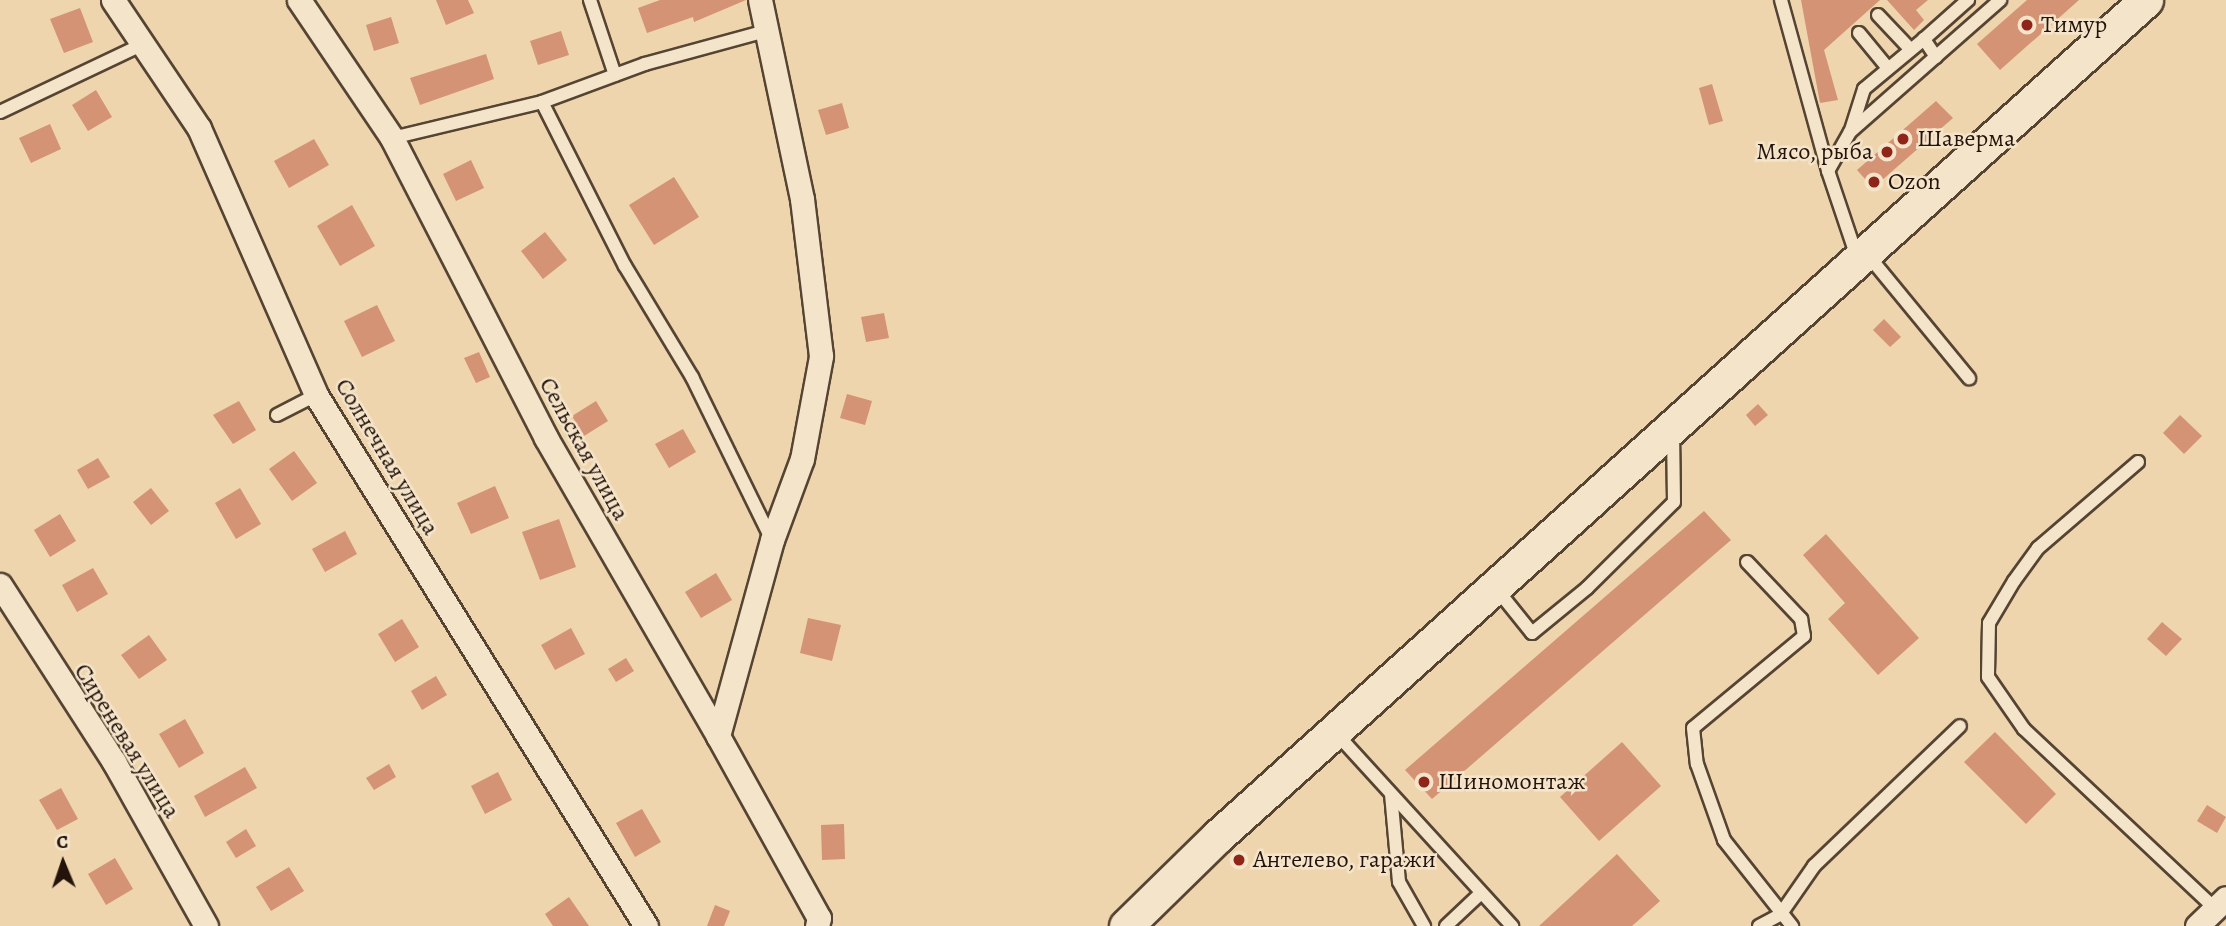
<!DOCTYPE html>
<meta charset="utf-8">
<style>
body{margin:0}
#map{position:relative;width:2226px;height:926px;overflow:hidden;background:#eed5ae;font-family:Alegreya,serif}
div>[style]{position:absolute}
.building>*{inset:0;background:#d39374}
.roads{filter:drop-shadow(2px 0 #564433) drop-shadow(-2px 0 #564433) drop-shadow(0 2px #564433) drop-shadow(0 -2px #564433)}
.service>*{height:12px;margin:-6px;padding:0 6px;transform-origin:6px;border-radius:6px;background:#f4e4ca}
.minor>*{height:23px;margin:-11.5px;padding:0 11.5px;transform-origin:11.5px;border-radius:11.5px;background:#f4e4ca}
.secondary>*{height:33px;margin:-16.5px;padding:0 16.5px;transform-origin:16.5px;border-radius:16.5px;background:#f4e4ca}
.dots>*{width:19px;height:19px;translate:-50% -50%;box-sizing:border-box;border:4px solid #f4e4ca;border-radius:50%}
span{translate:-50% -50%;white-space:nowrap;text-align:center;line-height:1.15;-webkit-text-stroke:5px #f4e4ca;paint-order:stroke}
.poi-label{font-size:24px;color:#24130a}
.left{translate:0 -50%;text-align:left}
.right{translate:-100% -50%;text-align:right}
.street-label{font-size:24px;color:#24130a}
.north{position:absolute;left:28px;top:828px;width:70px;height:70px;-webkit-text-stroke:5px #f4e4ca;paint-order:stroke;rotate:358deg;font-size:19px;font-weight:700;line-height:28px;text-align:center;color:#24130a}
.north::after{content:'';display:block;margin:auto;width:24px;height:32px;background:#24130a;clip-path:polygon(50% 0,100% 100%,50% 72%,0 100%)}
</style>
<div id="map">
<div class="building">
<i style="clip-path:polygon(436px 0,468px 0,474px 13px,446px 25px)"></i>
<i style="clip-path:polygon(660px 0,746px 0,694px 22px,693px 17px,647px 33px,638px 8px)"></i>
<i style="clip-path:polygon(1801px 0,1880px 0,1824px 50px,1838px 100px,1820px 103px)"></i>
<i style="clip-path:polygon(1887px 0,1928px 0,1916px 10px,1924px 20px,1914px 30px)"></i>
<i style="clip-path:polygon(2027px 0,2079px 0,2000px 70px,1977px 44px)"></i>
<i style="clip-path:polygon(80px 8px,93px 42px,64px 53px,50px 19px)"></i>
<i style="clip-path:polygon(391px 17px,399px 43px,374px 51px,366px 25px)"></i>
<i style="clip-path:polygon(561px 31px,569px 55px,538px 65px,530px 41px)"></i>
<i style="clip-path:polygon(486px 54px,494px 79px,420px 105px,410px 78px)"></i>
<i style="clip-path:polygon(1712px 84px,1723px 121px,1709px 125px,1699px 88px)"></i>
<i style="clip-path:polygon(96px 90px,112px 117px,88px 131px,72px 105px)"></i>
<i style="clip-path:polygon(1936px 101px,1953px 118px,1873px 188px,1857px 170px)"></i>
<i style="clip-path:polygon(842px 103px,849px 128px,826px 135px,818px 110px)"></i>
<i style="clip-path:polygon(50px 124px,61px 149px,31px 163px,19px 138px)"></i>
<i style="clip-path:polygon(314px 139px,329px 165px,289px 188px,274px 161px)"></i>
<i style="clip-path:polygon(471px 160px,484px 188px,456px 201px,443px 174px)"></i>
<i style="clip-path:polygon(674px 177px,699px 217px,654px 245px,629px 205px)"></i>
<i style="clip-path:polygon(352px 205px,375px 246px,340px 266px,317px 226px)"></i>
<i style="clip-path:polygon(545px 232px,567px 260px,543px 279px,521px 251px)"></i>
<i style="clip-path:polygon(377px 305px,395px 341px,362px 357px,344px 321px)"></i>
<i style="clip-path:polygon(884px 313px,889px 338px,866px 342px,861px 317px)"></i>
<i style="clip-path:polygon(1884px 319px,1901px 337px,1890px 347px,1873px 330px)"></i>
<i style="clip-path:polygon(479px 352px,490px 377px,476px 383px,464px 358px)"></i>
<i style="clip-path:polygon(847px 394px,872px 401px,865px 425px,840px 418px)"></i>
<i style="clip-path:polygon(239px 401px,256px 430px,233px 444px,213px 415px)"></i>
<i style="clip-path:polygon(596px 401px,608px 421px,584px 436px,572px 416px)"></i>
<i style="clip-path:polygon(1758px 404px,1768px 415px,1755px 426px,1746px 415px)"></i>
<i style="clip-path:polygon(2180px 415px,2202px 436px,2184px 454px,2163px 433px)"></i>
<i style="clip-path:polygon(683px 429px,696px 452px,669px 468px,655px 444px)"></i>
<i style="clip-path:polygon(294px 451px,317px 483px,292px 501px,269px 469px)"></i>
<i style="clip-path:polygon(98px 458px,110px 477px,88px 489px,77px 470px)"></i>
<i style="clip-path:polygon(495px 486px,509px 518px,471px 534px,457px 503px)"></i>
<i style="clip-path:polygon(151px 488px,169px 511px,151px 525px,133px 502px)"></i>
<i style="clip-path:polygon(240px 488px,261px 524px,236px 539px,215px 503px)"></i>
<i style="clip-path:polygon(1704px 511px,1731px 540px,1432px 799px,1405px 770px)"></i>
<i style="clip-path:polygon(60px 514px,76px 541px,50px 557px,34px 530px)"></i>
<i style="clip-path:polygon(559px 519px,576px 567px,540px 580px,522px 532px)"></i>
<i style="clip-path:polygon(345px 531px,357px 554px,325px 572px,312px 549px)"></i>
<i style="clip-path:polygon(1826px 534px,1919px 638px,1878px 675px,1828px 619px,1845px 603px,1803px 555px)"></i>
<i style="clip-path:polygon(93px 568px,108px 594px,77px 612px,62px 585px)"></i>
<i style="clip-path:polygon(716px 573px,732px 600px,701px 618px,685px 592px)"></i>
<i style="clip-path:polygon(808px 618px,841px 625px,832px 661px,800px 653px)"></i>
<i style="clip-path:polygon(402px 619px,419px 647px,395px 662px,378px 634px)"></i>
<i style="clip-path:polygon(2162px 622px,2182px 639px,2166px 656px,2147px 639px)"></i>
<i style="clip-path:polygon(571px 628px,585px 654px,555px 670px,541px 645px)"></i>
<i style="clip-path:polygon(149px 635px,167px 660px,139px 679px,121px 655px)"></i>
<i style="clip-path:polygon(626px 658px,634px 671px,616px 682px,608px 669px)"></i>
<i style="clip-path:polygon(436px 676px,447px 695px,422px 710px,411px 691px)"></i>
<i style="clip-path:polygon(185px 719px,204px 753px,179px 768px,159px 734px)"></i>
<i style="clip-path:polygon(1995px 732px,2056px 794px,2026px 824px,1964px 762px)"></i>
<i style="clip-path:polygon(1622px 742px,1661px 786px,1599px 841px,1560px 797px)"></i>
<i style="clip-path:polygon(389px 764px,396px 777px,374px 790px,366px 778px)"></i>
<i style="clip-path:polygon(245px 767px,257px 788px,205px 817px,194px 796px)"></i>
<i style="clip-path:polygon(498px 772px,512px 800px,485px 814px,471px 786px)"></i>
<i style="clip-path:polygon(61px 788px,78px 819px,57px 830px,39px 800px)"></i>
<i style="clip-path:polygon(2207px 805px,2226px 817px,2217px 833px,2197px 821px)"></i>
<i style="clip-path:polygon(642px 809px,661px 842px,635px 857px,616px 823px)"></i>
<i style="clip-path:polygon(844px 824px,845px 859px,822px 860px,821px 825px)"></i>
<i style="clip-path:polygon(246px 829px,256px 846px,236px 858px,226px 842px)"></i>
<i style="clip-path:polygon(1617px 854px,1660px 901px,1632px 926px,1539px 926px)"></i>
<i style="clip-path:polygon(115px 858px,133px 889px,106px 905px,88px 874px)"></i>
<i style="clip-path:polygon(289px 867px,304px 891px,271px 911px,256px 887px)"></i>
<i style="clip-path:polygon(569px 897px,589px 926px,553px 926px,545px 914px)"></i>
<i style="clip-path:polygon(715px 905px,730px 911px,724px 926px,707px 926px)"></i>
</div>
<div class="roads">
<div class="service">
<i style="left:590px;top:0;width:79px;rotate:71.6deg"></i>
<i style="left:1781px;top:0;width:177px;rotate:74.6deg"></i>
<i style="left:1878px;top:15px;width:47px;rotate:46.7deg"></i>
<i style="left:1859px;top:33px;width:44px;rotate:50.5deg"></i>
<i style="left:1936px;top:57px;width:22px;rotate:-124deg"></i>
<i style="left:1924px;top:39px;width:59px;rotate:-41.6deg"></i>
<i style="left:542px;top:102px;width:184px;rotate:63.2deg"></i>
<i style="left:625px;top:266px;width:130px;rotate:58.9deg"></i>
<i style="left:692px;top:377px;width:182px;rotate:63.9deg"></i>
<i style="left:0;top:112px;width:158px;rotate:-25.4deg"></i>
<i style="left:1851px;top:130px;width:43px;rotate:-72.4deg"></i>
<i style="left:1864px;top:89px;width:78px;rotate:-39.8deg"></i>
<i style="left:392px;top:138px;width:154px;rotate:-13.5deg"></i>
<i style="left:542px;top:102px;width:110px;rotate:-20.3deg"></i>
<i style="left:645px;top:64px;width:125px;rotate:-15.3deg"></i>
<i style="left:1867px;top:254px;width:161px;rotate:50.6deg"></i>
<i style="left:1857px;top:257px;width:91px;rotate:-108.6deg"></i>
<i style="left:1828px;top:171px;width:45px;rotate:-60.6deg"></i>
<i style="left:1850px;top:132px;width:200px;rotate:-41.3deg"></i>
<i style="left:277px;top:415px;width:44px;rotate:-27.1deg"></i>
<i style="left:2138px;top:462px;width:132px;rotate:139.3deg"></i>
<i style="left:2038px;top:548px;width:41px;rotate:126deg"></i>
<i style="left:2014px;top:581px;width:49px;rotate:120.8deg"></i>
<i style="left:1989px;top:623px;width:54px;rotate:91.1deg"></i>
<i style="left:1988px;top:677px;width:63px;rotate:55.3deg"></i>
<i style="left:2024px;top:729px;width:263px;rotate:43.2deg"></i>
<i style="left:1747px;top:562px;width:79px;rotate:46.5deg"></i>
<i style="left:1801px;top:619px;width:17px;rotate:80deg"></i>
<i style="left:1804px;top:636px;width:144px;rotate:140.3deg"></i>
<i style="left:1693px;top:728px;width:36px;rotate:84deg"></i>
<i style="left:1697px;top:764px;width:81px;rotate:70.4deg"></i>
<i style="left:1724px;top:840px;width:110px;rotate:51.7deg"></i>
<i style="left:1495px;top:587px;width:59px;rotate:51.2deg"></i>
<i style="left:1532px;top:633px;width:71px;rotate:-39.3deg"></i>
<i style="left:1587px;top:588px;width:122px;rotate:-44.7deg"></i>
<i style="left:1674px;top:502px;width:69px;rotate:-90.8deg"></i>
<i style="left:1335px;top:732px;width:263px;rotate:47.6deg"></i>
<i style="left:1391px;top:794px;width:88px;rotate:84.8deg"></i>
<i style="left:1399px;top:882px;width:51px;rotate:60.4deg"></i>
<i style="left:1446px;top:926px;width:48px;rotate:-43.3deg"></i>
<i style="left:1759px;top:926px;width:24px;rotate:-28deg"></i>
<i style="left:1780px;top:915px;width:60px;rotate:-55.2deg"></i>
<i style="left:1814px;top:866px;width:202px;rotate:-43.8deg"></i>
</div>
<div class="minor">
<i style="left:113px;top:0;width:154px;rotate:56.1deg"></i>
<i style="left:199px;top:128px;width:292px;rotate:66.3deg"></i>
<i style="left:316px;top:395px;width:625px;rotate:58.14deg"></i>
<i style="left:299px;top:0;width:166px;rotate:56deg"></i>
<i style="left:392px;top:138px;width:337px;rotate:62.8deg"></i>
<i style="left:546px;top:438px;width:344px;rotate:60deg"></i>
<i style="left:718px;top:736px;width:208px;rotate:61deg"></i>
<i style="left:819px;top:918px;width:8px;rotate:104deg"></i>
<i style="left:0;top:585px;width:211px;rotate:57.2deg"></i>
<i style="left:114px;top:762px;width:188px;rotate:60.7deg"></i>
<i style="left:718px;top:736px;width:203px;rotate:-74.6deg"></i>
<i style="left:772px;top:540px;width:86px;rotate:-69.7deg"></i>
<i style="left:802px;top:459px;width:105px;rotate:-79.5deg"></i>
<i style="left:821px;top:356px;width:158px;rotate:-96.9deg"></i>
<i style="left:802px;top:199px;width:203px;rotate:-101.9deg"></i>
<i style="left:2197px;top:926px;width:40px;rotate:-44deg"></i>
</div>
<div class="secondary">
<i style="left:1126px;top:926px;width:129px;rotate:-44.4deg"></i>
<i style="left:1218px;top:836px;width:1249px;rotate:-42.01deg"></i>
</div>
</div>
<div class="dots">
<i style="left:2027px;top:25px;background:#8f2418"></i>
<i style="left:1903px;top:139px;background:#8f2418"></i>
<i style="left:1887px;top:152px;background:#8f2418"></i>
<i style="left:1874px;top:182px;background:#8f2418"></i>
<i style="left:1424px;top:782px;background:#8f2418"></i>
<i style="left:1239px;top:860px;background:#8f2418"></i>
</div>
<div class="poi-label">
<span class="left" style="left:2041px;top:25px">Тимур</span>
<span class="left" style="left:1917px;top:139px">Шаверма</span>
<span class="right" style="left:1873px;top:152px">Мясо, рыба</span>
<span class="left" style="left:1888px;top:182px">Ozon</span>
<span class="left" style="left:1438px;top:782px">Шиномонтаж</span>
<span class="left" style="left:1253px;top:860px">Антелево, гаражи</span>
</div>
<div class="street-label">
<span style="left:584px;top:449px;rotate:61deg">Сельская улица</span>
<span style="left:387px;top:457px;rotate:59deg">Солнечная улица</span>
<span style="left:127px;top:741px;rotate:58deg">Сиреневая улица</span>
</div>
<div class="north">С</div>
</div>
